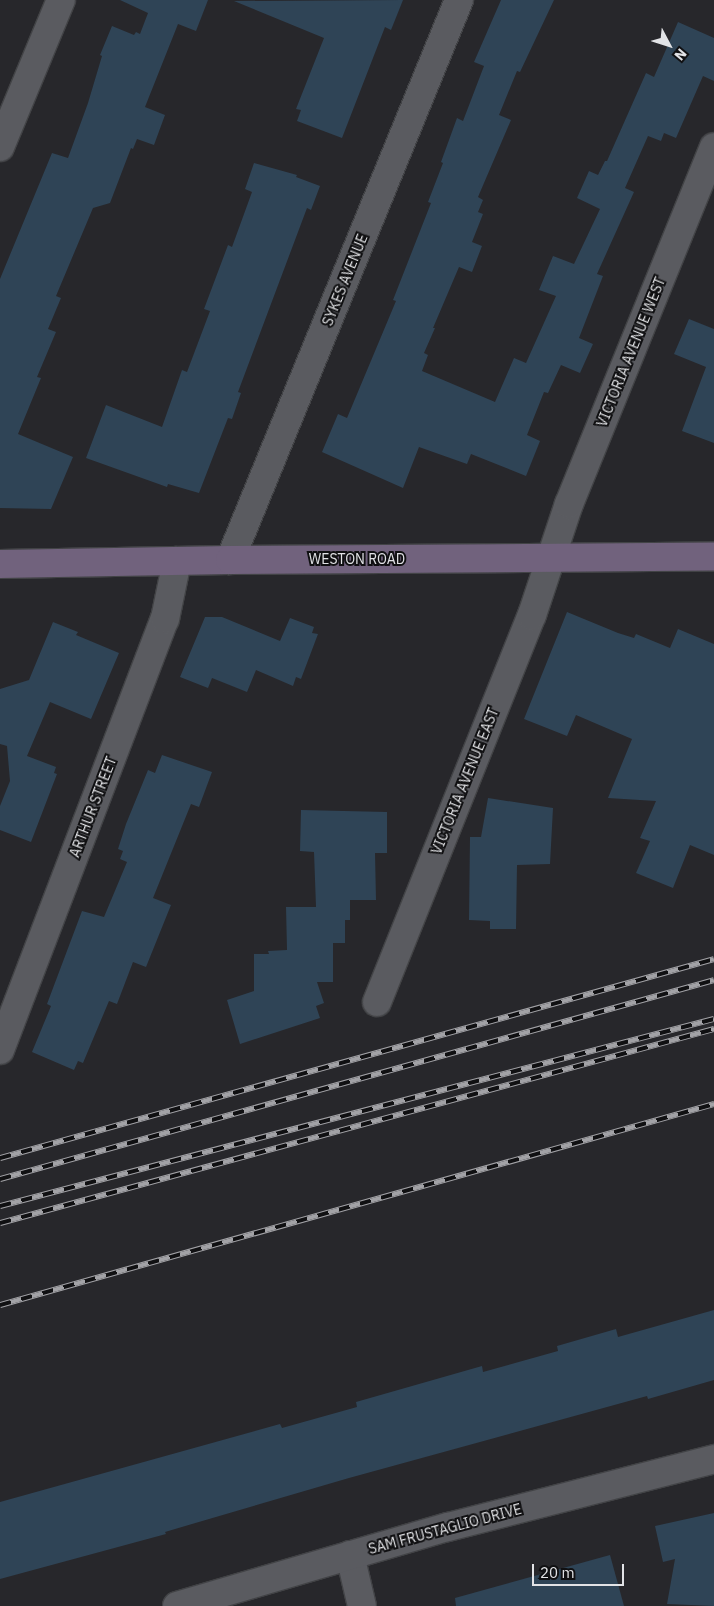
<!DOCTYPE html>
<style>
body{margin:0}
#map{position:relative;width:714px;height:1606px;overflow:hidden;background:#27272b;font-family:"IBM Plex Sans",sans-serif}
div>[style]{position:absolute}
.building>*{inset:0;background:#2f4456}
.roads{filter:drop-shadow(1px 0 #424346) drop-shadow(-1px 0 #424346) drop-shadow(0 1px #424346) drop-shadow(0 -1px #424346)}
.minor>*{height:28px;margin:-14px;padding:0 14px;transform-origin:14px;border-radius:14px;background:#5a5b60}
.secondary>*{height:28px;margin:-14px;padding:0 14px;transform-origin:14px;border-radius:14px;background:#71627d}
.rail>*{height:5.5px;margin-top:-2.75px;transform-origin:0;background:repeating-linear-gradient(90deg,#101012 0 11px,#a2a2a6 0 22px);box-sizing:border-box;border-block:1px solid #a2a2a6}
span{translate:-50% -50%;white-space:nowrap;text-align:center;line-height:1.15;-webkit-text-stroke:4px #101012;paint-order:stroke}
.street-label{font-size:14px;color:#e2e3e6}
.north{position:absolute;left:644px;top:20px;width:50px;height:50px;-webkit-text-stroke:4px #101012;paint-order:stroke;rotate:130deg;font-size:14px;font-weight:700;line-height:20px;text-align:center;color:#e2e3e6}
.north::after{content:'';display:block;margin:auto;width:18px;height:22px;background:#e2e3e6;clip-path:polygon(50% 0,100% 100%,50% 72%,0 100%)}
.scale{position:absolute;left:532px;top:1564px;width:92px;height:22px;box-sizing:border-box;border:2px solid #e2e3e6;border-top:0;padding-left:6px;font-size:15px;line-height:18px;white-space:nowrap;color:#e2e3e6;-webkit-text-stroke:4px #101012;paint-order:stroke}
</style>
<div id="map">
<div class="building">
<i style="clip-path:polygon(120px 0,208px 0,196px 31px,178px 24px,145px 107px,165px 115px,154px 145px,137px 139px,133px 149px,131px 148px,110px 203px,93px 208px,56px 296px,61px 298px,48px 329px,56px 332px,37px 377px,41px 378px,18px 434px,73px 457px,51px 509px,0 508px,0 279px,52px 153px,68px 158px,88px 103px,102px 56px,100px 55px,112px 26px,134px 35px,136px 32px,140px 34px,148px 13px)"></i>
<i style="clip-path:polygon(403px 0,391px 30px,385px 27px,342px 138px,297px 121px,301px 110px,296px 109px,324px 38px,234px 1px)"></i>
<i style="clip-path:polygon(501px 0,554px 0,520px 72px,517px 71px,499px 115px,511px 120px,478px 197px,483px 200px,478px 212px,483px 214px,472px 242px,482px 246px,472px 272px,459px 267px,433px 328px,435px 328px,424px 353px,428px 355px,422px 371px,495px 402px,514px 358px,526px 363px,556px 296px,539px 290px,553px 256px,574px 264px,600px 209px,577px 198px,589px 171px,598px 175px,605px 161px,607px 161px,646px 73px,654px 77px,678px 22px,714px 38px,714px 81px,703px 76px,676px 138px,664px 133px,661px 141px,648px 136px,625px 188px,634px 192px,597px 274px,603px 276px,579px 338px,593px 344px,580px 373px,561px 365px,548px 393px,544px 392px,527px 435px,540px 441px,526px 476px,471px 454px,467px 464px,419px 447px,403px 488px,322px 452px,338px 414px,347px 418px,396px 301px,393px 300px,431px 203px,428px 202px,443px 163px,441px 162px,457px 118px,463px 121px,484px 66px,474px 62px)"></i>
<i style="clip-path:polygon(254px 163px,297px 175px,296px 177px,320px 186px,311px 210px,307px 208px,238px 392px,241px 393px,232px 419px,228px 418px,199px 493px,168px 484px,167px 487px,86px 458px,106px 405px,162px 427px,182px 370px,187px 372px,210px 311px,204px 309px,228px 245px,232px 247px,252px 192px,245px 189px)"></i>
<i style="clip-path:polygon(689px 319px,714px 329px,714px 443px,682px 431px,706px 367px,674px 354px)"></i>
<i style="clip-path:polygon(567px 612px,618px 633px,634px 638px,636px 634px,670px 648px,678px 629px,714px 644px,714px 855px,690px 845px,673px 888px,636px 873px,650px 841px,640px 838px,656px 801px,608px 798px,632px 739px,576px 715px,567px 736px,524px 719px)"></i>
<i style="clip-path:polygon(205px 617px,222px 617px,280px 641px,290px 618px,314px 627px,312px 633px,318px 634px,301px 679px,296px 677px,293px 686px,256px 670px,247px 692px,212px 678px,208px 688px,180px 677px)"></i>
<i style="clip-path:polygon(53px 622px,78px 632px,76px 635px,119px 653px,91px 719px,50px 702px,27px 756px,56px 767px,54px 773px,57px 774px,31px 842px,0 830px,0 806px,10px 781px,7px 746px,0 744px,0 689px,29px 680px)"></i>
<i style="clip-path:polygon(162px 755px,212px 772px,199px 807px,191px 804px,153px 898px,171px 905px,146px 967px,133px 962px,117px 1004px,109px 1001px,83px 1063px,78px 1061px,74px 1070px,32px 1052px,51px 1006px,47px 1004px,82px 911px,104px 917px,127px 862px,120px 859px,123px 851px,118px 849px,126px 824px,148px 770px,155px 773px)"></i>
<i style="clip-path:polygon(488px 798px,553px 808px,550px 864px,517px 865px,516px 929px,490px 929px,490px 921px,469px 920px,470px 837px,481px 837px)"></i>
<i style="clip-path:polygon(301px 810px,387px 812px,387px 853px,375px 853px,376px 900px,350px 900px,350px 920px,345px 920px,345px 943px,333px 943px,333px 982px,317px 982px,324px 1003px,316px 1006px,320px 1018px,240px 1044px,227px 1000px,254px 991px,254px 954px,269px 954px,268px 951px,287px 950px,286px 907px,316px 907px,314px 852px,300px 851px)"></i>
<i style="clip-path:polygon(714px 1310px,714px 1380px,648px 1399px,647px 1396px,349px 1478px,192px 1524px,165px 1532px,166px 1534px,0 1579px,0 1502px,280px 1424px,282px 1428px,357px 1407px,356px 1402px,482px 1366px,483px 1372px,558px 1351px,557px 1346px,616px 1329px,618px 1337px)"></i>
<i style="clip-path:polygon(714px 1513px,714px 1606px,667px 1604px,675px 1559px,663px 1562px,655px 1526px)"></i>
<i style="clip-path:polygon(610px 1555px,624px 1606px,456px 1606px,455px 1598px)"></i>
</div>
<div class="roads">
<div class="minor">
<i style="left:0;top:147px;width:159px;rotate:-67.5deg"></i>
<i style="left:230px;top:560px;width:605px;rotate:-67.76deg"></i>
<i style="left:377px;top:1002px;width:417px;rotate:-68.2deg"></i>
<i style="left:532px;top:615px;width:117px;rotate:-71.6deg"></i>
<i style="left:569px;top:504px;width:385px;rotate:-67.9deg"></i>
<i style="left:0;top:1050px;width:462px;rotate:-69.1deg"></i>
<i style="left:165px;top:619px;width:59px;rotate:-78.3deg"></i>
<i style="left:350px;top:1555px;width:52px;rotate:76.8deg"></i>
<i style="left:177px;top:1606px;width:282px;rotate:-16.3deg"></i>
<i style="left:448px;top:1527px;width:275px;rotate:-14.3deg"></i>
</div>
<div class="secondary">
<i style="left:0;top:564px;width:230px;rotate:-1deg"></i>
<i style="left:230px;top:560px;width:484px;rotate:-0.4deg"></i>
</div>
</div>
<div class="rail">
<i style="left:0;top:1158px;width:741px;rotate:-15.57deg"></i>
<i style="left:0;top:1179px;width:741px;rotate:-15.57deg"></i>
<i style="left:0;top:1206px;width:738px;rotate:-14.68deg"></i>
<i style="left:0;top:1223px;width:740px;rotate:-15.2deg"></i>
<i style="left:0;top:1305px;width:742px;rotate:-15.72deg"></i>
</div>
<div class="street-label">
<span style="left:345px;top:280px;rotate:-68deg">SYKES AVENUE</span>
<span style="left:631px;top:352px;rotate:-68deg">VICTORIA AVENUE WEST</span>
<span style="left:357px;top:559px">WESTON ROAD</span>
<span style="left:465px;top:781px;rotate:-68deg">VICTORIA AVENUE EAST</span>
<span style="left:93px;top:807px;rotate:-69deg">ARTHUR STREET</span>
<span style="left:445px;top:1529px;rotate:-15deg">SAM FRUSTAGLIO DRIVE</span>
</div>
<div class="north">N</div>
<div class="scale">20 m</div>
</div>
